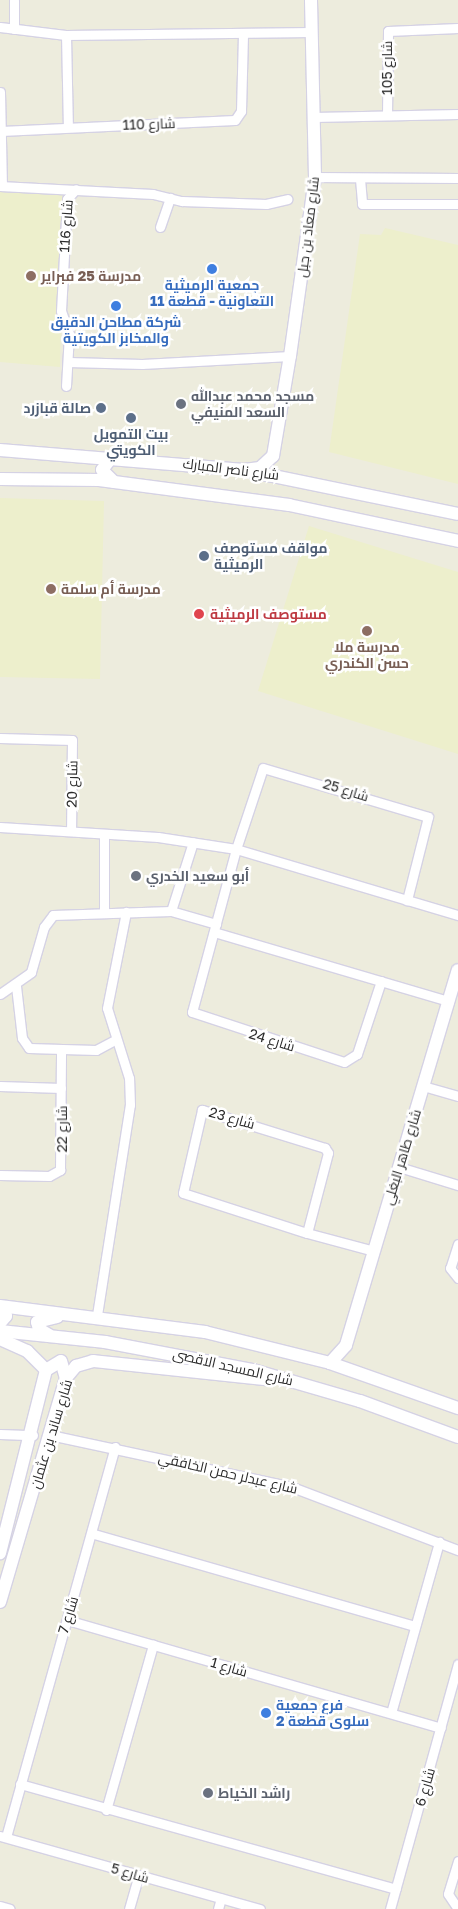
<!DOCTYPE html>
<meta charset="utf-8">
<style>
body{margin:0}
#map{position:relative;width:458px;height:1909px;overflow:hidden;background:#edecdd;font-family:"Golos Text",Cairo,sans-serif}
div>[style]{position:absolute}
.education>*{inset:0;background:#edefcc}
.roads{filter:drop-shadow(1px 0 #d5d2e4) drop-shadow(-1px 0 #d5d2e4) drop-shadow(0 1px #d5d2e4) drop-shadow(0 -1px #d5d2e4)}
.street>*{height:9px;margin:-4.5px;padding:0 4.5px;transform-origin:4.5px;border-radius:4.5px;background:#fff}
.secondary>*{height:12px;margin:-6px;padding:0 6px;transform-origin:6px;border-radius:6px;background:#fff}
.dots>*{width:14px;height:14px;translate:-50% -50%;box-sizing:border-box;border:2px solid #fff;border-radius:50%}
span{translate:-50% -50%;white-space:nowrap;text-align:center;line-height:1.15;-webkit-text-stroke:5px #fff;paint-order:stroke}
.street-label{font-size:14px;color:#2b2b2b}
.education-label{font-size:14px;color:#785e54;font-weight:700}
.left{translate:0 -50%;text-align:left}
.shop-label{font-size:14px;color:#366cbe;font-weight:700}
.worship-label{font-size:14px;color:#5b616d;font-weight:700}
.service-label{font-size:14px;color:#4e5e75;font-weight:700}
.right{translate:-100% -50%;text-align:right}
.health-label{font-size:14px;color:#be3a42;font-weight:700}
</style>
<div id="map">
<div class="education">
<i style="clip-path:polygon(0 191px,64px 191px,60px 367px,0 362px)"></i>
<i style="clip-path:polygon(385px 228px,458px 245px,458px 484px,329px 452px,360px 234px,381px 235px)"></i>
<i style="clip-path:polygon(0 498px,104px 501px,100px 679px,0 677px)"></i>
<i style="clip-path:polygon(309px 526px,458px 572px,458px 754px,258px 691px)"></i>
</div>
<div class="roads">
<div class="street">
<i style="left:14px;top:0;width:29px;rotate:90deg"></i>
<i style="left:0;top:27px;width:66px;rotate:6.9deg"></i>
<i style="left:66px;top:35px;width:246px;rotate:-0.7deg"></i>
<i style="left:66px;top:35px;width:92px;rotate:88.8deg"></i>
<i style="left:0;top:92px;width:94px;rotate:88.8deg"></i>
<i style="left:387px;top:115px;width:84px;rotate:-89.3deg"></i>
<i style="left:388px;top:31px;width:70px;rotate:-2.5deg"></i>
<i style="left:314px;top:117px;width:144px;rotate:-1.2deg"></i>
<i style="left:1px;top:131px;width:234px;rotate:-2.7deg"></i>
<i style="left:235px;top:120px;width:11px;rotate:-56deg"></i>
<i style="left:241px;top:111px;width:76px;rotate:-88.5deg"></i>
<i style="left:315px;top:177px;width:143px;rotate:0.4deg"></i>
<i style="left:360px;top:179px;width:25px;rotate:85deg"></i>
<i style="left:362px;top:204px;width:96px"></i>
<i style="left:0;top:186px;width:153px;rotate:3deg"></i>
<i style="left:153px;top:194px;width:30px;rotate:14deg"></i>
<i style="left:182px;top:201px;width:84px;rotate:2deg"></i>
<i style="left:266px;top:204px;width:22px;rotate:-13deg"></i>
<i style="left:160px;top:227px;width:31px;rotate:-71deg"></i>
<i style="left:68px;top:362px;width:74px;rotate:1.5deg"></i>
<i style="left:142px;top:364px;width:148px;rotate:-3.1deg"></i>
<i style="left:66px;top:386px;width:52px;rotate:-86.7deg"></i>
<i style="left:69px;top:334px;width:24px;rotate:-109deg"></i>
<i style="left:61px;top:311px;width:112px;rotate:-86.9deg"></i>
<i style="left:67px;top:199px;width:13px;rotate:-48deg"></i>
<i style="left:0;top:738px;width:72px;rotate:1.6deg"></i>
<i style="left:72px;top:740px;width:89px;rotate:90.6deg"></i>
<i style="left:0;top:827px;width:158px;rotate:3.6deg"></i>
<i style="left:158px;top:837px;width:79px;rotate:8.7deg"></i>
<i style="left:236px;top:849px;width:232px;rotate:16.6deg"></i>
<i style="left:171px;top:911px;width:72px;rotate:-72.3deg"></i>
<i style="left:104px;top:913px;width:78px;rotate:-90deg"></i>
<i style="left:214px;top:932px;width:245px;rotate:16.4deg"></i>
<i style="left:381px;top:981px;width:77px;rotate:108.2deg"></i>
<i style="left:357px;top:1054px;width:15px;rotate:148deg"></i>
<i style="left:344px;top:1062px;width:160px;rotate:-161.8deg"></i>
<i style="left:192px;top:1012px;width:169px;rotate:-74.9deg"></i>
<i style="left:236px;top:849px;width:85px;rotate:-71.6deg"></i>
<i style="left:263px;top:768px;width:172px;rotate:16.5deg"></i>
<i style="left:428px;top:817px;width:86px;rotate:104.2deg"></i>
<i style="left:16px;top:986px;width:52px;rotate:83.4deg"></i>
<i style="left:22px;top:1038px;width:12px;rotate:55deg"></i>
<i style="left:29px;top:1048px;width:67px;rotate:1.7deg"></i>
<i style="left:96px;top:1050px;width:21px;rotate:-28deg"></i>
<i style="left:0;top:994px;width:38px;rotate:-35deg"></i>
<i style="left:31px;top:972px;width:47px;rotate:-73.9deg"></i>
<i style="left:44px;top:927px;width:15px;rotate:-53deg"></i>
<i style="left:53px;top:915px;width:118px;rotate:-1.9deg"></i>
<i style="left:171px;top:911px;width:47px;rotate:16.1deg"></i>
<i style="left:0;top:1086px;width:61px;rotate:1.9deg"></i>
<i style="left:423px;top:1086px;width:36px;rotate:16deg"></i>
<i style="left:399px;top:1167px;width:62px;rotate:17deg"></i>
<i style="left:0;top:1175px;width:49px;rotate:1.2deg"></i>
<i style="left:49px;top:1176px;width:13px;rotate:-29deg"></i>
<i style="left:60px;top:1170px;width:120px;rotate:-89.5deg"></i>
<i style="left:307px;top:1233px;width:83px;rotate:-75.3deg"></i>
<i style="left:328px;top:1153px;width:6px;rotate:-121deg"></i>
<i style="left:325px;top:1148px;width:129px;rotate:-162.8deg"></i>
<i style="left:202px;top:1110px;width:85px;rotate:102.9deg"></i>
<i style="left:183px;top:1193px;width:130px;rotate:17.9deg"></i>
<i style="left:307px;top:1233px;width:69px;rotate:15deg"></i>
<i style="left:458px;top:1244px;width:25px;rotate:108deg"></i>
<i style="left:450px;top:1268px;width:13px;rotate:51deg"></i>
<i style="left:97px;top:1315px;width:213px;rotate:-81.1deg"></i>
<i style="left:130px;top:1105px;width:27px;rotate:-92deg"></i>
<i style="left:129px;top:1078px;width:73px;rotate:-107.4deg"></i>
<i style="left:107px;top:1008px;width:98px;rotate:-78.8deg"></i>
<i style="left:0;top:1434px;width:33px;rotate:2deg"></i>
<i style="left:50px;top:1435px;width:248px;rotate:12.1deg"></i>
<i style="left:292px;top:1487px;width:178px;rotate:20.8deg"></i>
<i style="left:94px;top:1534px;width:334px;rotate:16deg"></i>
<i style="left:67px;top:1620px;width:389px;rotate:16.1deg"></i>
<i style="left:391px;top:1713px;width:178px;rotate:-74.3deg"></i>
<i style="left:20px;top:1784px;width:390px;rotate:15.6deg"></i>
<i style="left:106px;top:1810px;width:172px;rotate:-74.1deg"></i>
<i style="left:0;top:1836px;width:270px;rotate:15.7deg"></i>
<i style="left:6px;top:1837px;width:405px;rotate:-74.4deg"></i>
<i style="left:458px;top:1861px;width:34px;rotate:107deg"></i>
<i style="left:448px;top:1894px;width:18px;rotate:56deg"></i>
<i style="left:0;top:1906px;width:10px;rotate:17deg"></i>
<i style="left:129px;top:1909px;width:35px;rotate:-74deg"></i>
<i style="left:218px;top:1909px;width:11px;rotate:-75deg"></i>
<i style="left:390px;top:1909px;width:254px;rotate:-74.5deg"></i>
</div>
<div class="secondary">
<i style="left:0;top:450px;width:245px;rotate:4.7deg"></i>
<i style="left:244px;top:470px;width:218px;rotate:11.6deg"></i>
<i style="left:112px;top:457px;width:16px;rotate:128deg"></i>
<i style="left:102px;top:470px;width:17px;rotate:45deg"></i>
<i style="left:244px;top:470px;width:16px;rotate:-7deg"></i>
<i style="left:260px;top:468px;width:18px;rotate:-43deg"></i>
<i style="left:273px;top:456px;width:101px;rotate:-80.4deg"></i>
<i style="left:290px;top:356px;width:181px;rotate:-82deg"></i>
<i style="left:315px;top:177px;width:177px;rotate:-91.3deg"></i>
<i style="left:0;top:479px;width:99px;rotate:0.6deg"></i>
<i style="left:99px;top:480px;width:192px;rotate:7.5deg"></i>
<i style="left:289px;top:505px;width:173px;rotate:12deg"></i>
<i style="left:0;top:1306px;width:207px;rotate:7.2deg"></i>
<i style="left:205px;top:1332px;width:129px;rotate:13.9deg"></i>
<i style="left:330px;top:1363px;width:136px;rotate:19.4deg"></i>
<i style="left:0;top:1309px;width:9px;rotate:49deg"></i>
<i style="left:6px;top:1316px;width:9px;rotate:131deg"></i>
<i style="left:0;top:1331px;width:106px;rotate:6deg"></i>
<i style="left:105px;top:1342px;width:151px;rotate:10.7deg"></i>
<i style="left:253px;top:1370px;width:111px;rotate:16.2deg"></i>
<i style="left:360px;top:1401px;width:104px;rotate:20.2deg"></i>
<i style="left:49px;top:1335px;width:12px;rotate:-149deg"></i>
<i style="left:39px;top:1329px;width:7px;rotate:-106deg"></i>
<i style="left:37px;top:1322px;width:21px;rotate:-14deg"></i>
<i style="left:0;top:1339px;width:30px;rotate:24deg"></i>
<i style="left:27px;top:1351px;width:27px;rotate:45deg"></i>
<i style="left:46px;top:1370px;width:189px;rotate:104.1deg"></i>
<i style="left:330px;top:1363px;width:24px;rotate:-48deg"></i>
<i style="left:346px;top:1345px;width:391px;rotate:-73.4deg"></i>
<i style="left:46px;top:1370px;width:17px;rotate:-31deg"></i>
<i style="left:61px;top:1361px;width:18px;rotate:74deg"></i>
<i style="left:0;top:1602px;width:234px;rotate:-73.6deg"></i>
<i style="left:66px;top:1378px;width:16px;rotate:-50deg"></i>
<i style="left:76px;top:1366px;width:18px;rotate:-16deg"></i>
<i style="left:93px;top:1361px;width:173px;rotate:6deg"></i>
</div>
</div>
<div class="dots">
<i style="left:212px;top:269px;background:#3f7fe0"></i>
<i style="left:31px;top:276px;background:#8d6e63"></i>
<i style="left:116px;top:306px;background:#3f7fe0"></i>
<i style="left:181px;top:404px;background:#6b7280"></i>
<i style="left:101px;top:408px;background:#5c6f8a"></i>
<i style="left:131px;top:418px;background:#5c6f8a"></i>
<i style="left:204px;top:556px;background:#5c6f8a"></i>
<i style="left:51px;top:589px;background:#8d6e63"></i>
<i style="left:199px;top:614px;background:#e0444e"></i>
<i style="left:367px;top:631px;background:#8d6e63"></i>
<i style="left:136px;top:876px;background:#6b7280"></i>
<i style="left:266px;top:1713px;background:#3f7fe0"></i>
<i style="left:208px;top:1793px;background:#6b7280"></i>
</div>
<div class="street-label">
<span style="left:387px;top:68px;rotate:-90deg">شارع 105</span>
<span style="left:149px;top:124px;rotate:-2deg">شارع 110</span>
<span style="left:66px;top:226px;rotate:-86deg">شارع 116</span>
<span style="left:308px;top:227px;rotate:-83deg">شارع معاذ بن جبل</span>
<span style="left:231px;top:469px;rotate:7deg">شارع ناصر المبارك</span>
<span style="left:72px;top:784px;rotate:-89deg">شارع 20</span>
<span style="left:346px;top:790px;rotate:17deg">شارع 25</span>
<span style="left:272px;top:1040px;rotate:17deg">شارع 24</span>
<span style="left:232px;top:1118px;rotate:16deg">شارع 23</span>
<span style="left:62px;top:1129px;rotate:-90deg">شارع 22</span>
<span style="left:402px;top:1157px;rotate:-73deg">شارع طاهر البغلي</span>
<span style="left:233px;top:1367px;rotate:13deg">شارع المسجد الاقصى</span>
<span style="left:51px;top:1434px;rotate:-73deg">شارع ساند بن عثمان</span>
<span style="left:228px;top:1473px;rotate:13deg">شارع عبدلر حمن الخافقي</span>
<span style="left:68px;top:1615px;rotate:-73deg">شارع 7</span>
<span style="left:229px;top:1667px;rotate:16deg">شارع 1</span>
<span style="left:425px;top:1787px;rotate:-74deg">شارع 6</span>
<span style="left:130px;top:1873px;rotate:16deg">شارع 5</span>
</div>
<div class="education-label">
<span class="left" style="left:41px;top:276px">مدرسة 25 فبراير</span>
<span class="left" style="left:61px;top:589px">مدرسة أم سلمة</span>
<span style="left:367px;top:655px">مدرسة ملا<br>حسن الكندري</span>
</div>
<div class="shop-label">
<span style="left:212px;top:293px">جمعية الرميثية<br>التعاونية - قطعة 11</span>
<span style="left:116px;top:330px">شركة مطاحن الدقيق<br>والمخابز الكويتية</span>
<span class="left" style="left:276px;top:1713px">فرع جمعية<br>سلوى قطعة 2</span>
</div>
<div class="worship-label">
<span class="left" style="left:191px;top:404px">مسجد محمد عبدالله<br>السعد المنيفي</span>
<span class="left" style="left:146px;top:876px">أبو سعيد الخدري</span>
<span class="left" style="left:218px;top:1793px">راشد الخياط</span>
</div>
<div class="service-label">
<span class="right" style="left:91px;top:408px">صالة قبازرد</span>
<span style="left:131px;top:442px">بيت التمويل<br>الكويتي</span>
<span class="left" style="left:214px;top:556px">مواقف مستوصف<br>الرميثية</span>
</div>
<div class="health-label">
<span class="left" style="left:210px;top:614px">مستوصف الرميثية</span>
</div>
</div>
